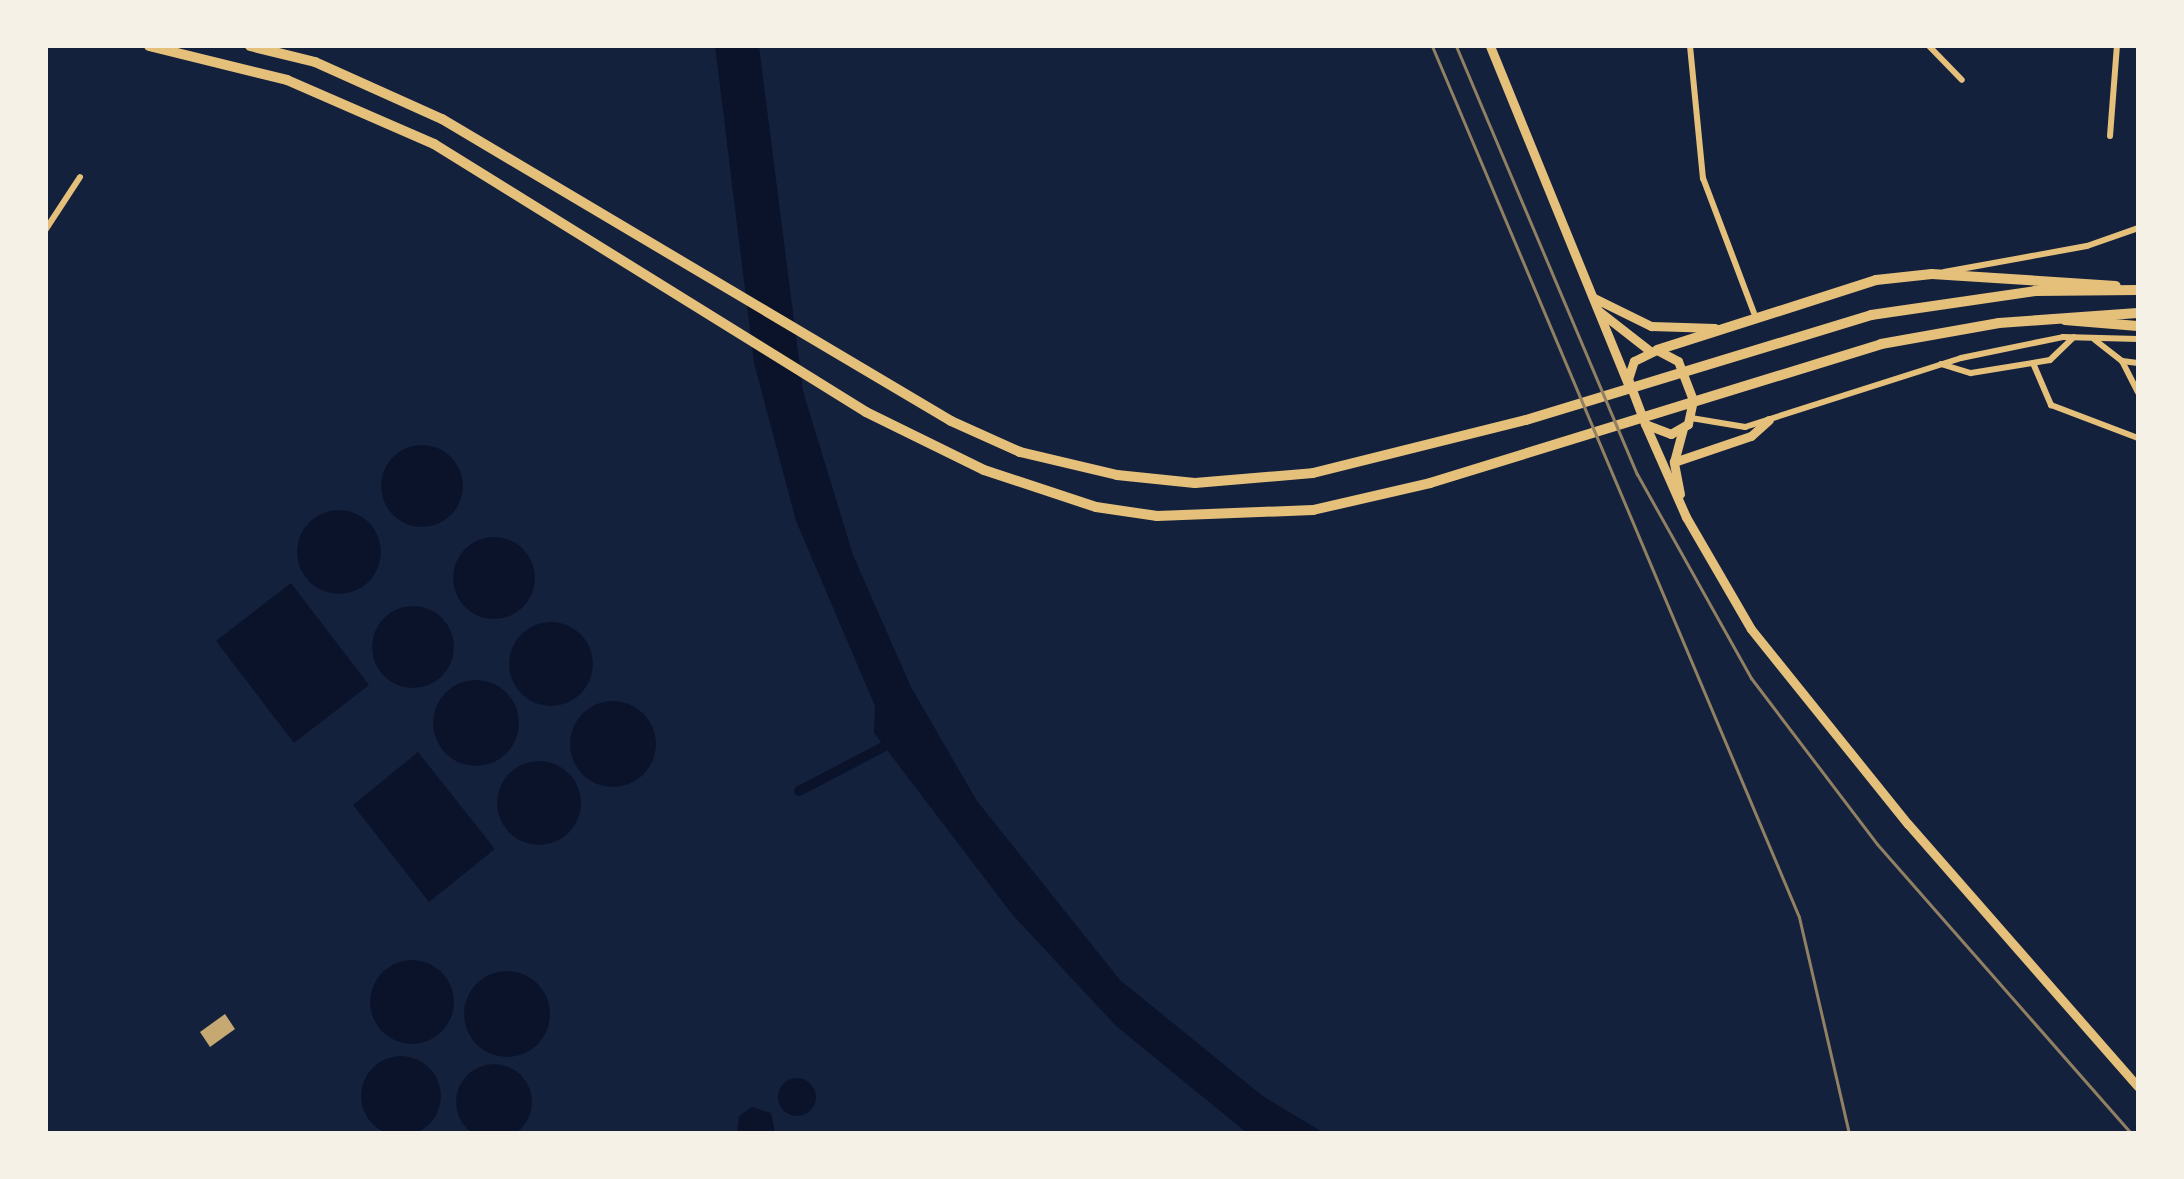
<!DOCTYPE html>
<style>
body{margin:0}
#map{position:relative;width:2184px;height:1179px;overflow:hidden;background:#14213d;font-family:Poppins,sans-serif}
div>[style]{position:absolute}
.water>*{inset:0;background:#0b132b}
.round{border-radius:50%}
.canal>*{height:10px;margin:-5px;padding:0 5px;transform-origin:5px;border-radius:5px;background:#0b132b}
.building>*{inset:0;background:#c6a872}
.minor>*{height:6px;margin:-3px;padding:0 3px;transform-origin:3px;border-radius:3px;background:#e5c07b}
.primary>*{height:9px;margin:-4.5px;padding:0 4.5px;transform-origin:4.5px;border-radius:4.5px;background:#e5c07b}
.motorway>*{height:10px;margin:-5px;padding:0 5px;transform-origin:5px;border-radius:5px;background:#e5c07b}
.rail>*{height:3px;margin:-1.5px;padding:0 1.5px;transform-origin:1.5px;border-radius:1.5px;background:#918062}
span{translate:-50% -50%;white-space:nowrap;text-align:center;line-height:1.15;-webkit-text-stroke:8px #f6f1e7;paint-order:stroke}
.frame{position:absolute;inset:0;border:48px solid #f6f1e7;pointer-events:none}
</style>
<div id="map">
<div class="water">
<i style="clip-path:polygon(715px 46px,759px 46px,803px 391px,853px 555px,911px 687px,977px 801px,1120px 980px,1264px 1097px,1324px 1133px,1247px 1133px,1116px 1026px,1011px 913px,874px 733px,875px 706px,796px 521px,754px 363px)"></i>
<i class="round" style="left:381px;top:445px;width:82px;height:82px"></i>
<i class="round" style="left:297px;top:510px;width:84px;height:84px"></i>
<i class="round" style="left:453px;top:537px;width:82px;height:82px"></i>
<i style="clip-path:polygon(291px 583px,369px 685px,294px 743px,216px 641px)"></i>
<i class="round" style="left:372px;top:606px;width:82px;height:82px"></i>
<i class="round" style="left:509px;top:622px;width:84px;height:84px"></i>
<i class="round" style="left:433px;top:680px;width:86px;height:86px"></i>
<i class="round" style="left:570px;top:701px;width:86px;height:86px"></i>
<i style="clip-path:polygon(418px 752px,495px 849px,429px 902px,353px 805px)"></i>
<i class="round" style="left:497px;top:761px;width:84px;height:84px"></i>
<i class="round" style="left:370px;top:960px;width:84px;height:84px"></i>
<i class="round" style="left:464px;top:971px;width:86px;height:86px"></i>
<i class="round" style="left:361px;top:1056px;width:80px;height:80px"></i>
<i class="round" style="left:456px;top:1064px;width:76px;height:76px"></i>
<i class="round" style="left:778px;top:1078px;width:38px;height:38px"></i>
<i style="clip-path:polygon(752px 1107px,771px 1113px,775px 1133px,737px 1133px,739px 1116px)"></i>
</div>
<div class="canal">
<i style="left:799px;top:791px;width:95px;rotate:-27.6deg"></i>
</div>
<div class="building">
<i style="clip-path:polygon(225px 1014px,235px 1029px,210px 1047px,200px 1032px)"></i>
</div>
<div class="minor">
<i style="left:1690px;top:46px;width:133px;rotate:84.4deg"></i>
<i style="left:1703px;top:178px;width:144px;rotate:69.3deg"></i>
<i style="left:1929px;top:46px;width:47px;rotate:45.9deg"></i>
<i style="left:2110px;top:136px;width:90px;rotate:-85.6deg"></i>
<i style="left:46px;top:229px;width:62px;rotate:-56.8deg"></i>
<i style="left:1944px;top:272px;width:145px;rotate:-10.3deg"></i>
<i style="left:2087px;top:246px;width:54px;rotate:-19.4deg"></i>
<i style="left:2095px;top:340px;width:34px;rotate:38deg"></i>
<i style="left:2122px;top:361px;width:35px;rotate:63deg"></i>
<i style="left:2122px;top:361px;width:16px;rotate:7deg"></i>
<i style="left:2033px;top:363px;width:46px;rotate:66.8deg"></i>
<i style="left:2051px;top:405px;width:93px;rotate:20.8deg"></i>
<i style="left:1941px;top:364px;width:31px;rotate:17deg"></i>
<i style="left:1971px;top:373px;width:80px;rotate:-9.3deg"></i>
<i style="left:2050px;top:360px;width:33px;rotate:-44deg"></i>
<i style="left:1691px;top:418px;width:55px;rotate:9.5deg"></i>
<i style="left:1745px;top:427px;width:227px;rotate:-17.7deg"></i>
<i style="left:1961px;top:358px;width:104px;rotate:-11.6deg"></i>
<i style="left:2063px;top:337px;width:75px;rotate:1.5deg"></i>
</div>
<div class="primary">
<i style="left:1490px;top:46px;width:370px;rotate:67.8deg"></i>
<i style="left:1594px;top:298px;width:64px;rotate:26.2deg"></i>
<i style="left:1651px;top:326px;width:64px;rotate:1.8deg"></i>
<i style="left:1600px;top:312px;width:63px;rotate:38deg"></i>
<i style="left:1657px;top:350px;width:24px;rotate:28deg"></i>
<i style="left:1678px;top:361px;width:42px;rotate:69deg"></i>
<i style="left:1693px;top:400px;width:25px;rotate:102deg"></i>
<i style="left:1688px;top:424px;width:20px;rotate:150deg"></i>
<i style="left:1671px;top:434px;width:28px;rotate:-159deg"></i>
<i style="left:1645px;top:424px;width:48px;rotate:-110.7deg"></i>
<i style="left:1628px;top:379px;width:19px;rotate:-72deg"></i>
<i style="left:1634px;top:361px;width:25px;rotate:-26deg"></i>
<i style="left:1645px;top:424px;width:102px;rotate:66.2deg"></i>
<i style="left:1686px;top:517px;width:129px;rotate:59.9deg"></i>
<i style="left:1751px;top:629px;width:250px;rotate:51.2deg"></i>
<i style="left:1908px;top:824px;width:349px;rotate:48.8deg"></i>
<i style="left:1674px;top:462px;width:81px;rotate:-18.7deg"></i>
<i style="left:1751px;top:436px;width:24px;rotate:-42deg"></i>
<i style="left:1680px;top:494px;width:33px;rotate:-101deg"></i>
<i style="left:1674px;top:462px;width:35px;rotate:-75deg"></i>
</div>
<div class="motorway">
<i style="left:149px;top:46px;width:142px;rotate:13.8deg"></i>
<i style="left:287px;top:80px;width:160px;rotate:23.5deg"></i>
<i style="left:434px;top:144px;width:508px;rotate:31.81deg"></i>
<i style="left:866px;top:412px;width:131px;rotate:26.2deg"></i>
<i style="left:984px;top:470px;width:118px;rotate:18.3deg"></i>
<i style="left:1096px;top:507px;width:62px;rotate:8.4deg"></i>
<i style="left:1157px;top:516px;width:156px;rotate:-2.2deg"></i>
<i style="left:1313px;top:510px;width:120px;rotate:-13deg"></i>
<i style="left:1430px;top:483px;width:472px;rotate:-17.1deg"></i>
<i style="left:1881px;top:344px;width:120px;rotate:-10.1deg"></i>
<i style="left:1999px;top:323px;width:139px;rotate:-4.1deg"></i>
<i style="left:250px;top:46px;width:67px;rotate:13.8deg"></i>
<i style="left:315px;top:62px;width:139px;rotate:24.2deg"></i>
<i style="left:442px;top:119px;width:592px;rotate:30.68deg"></i>
<i style="left:951px;top:421px;width:76px;rotate:24.2deg"></i>
<i style="left:1020px;top:452px;width:100px;rotate:13.3deg"></i>
<i style="left:1117px;top:475px;width:78px;rotate:5.9deg"></i>
<i style="left:1195px;top:483px;width:118px;rotate:-4.8deg"></i>
<i style="left:1313px;top:473px;width:219px;rotate:-14deg"></i>
<i style="left:1526px;top:420px;width:361px;rotate:-16.9deg"></i>
<i style="left:1871px;top:315px;width:166px;rotate:-8.3deg"></i>
<i style="left:2035px;top:291px;width:103px;rotate:-0.6deg"></i>
<i style="left:2065px;top:320px;width:73px;rotate:4.7deg"></i>
<i style="left:1657px;top:350px;width:230px;rotate:-17.7deg"></i>
<i style="left:1876px;top:280px;width:56px;rotate:-6.1deg"></i>
<i style="left:1932px;top:274px;width:184px;rotate:3.7deg"></i>
</div>
<div class="rail">
<i style="left:1432px;top:46px;width:945px;rotate:67.15deg"></i>
<i style="left:1799px;top:917px;width:222px;rotate:77deg"></i>
<i style="left:1456px;top:46px;width:465px;rotate:67.1deg"></i>
<i style="left:1637px;top:474px;width:234px;rotate:60.8deg"></i>
<i style="left:1751px;top:678px;width:208px;rotate:52.8deg"></i>
<i style="left:1877px;top:844px;width:385px;rotate:48.7deg"></i>
</div>
<div class="frame"></div>
</div>
